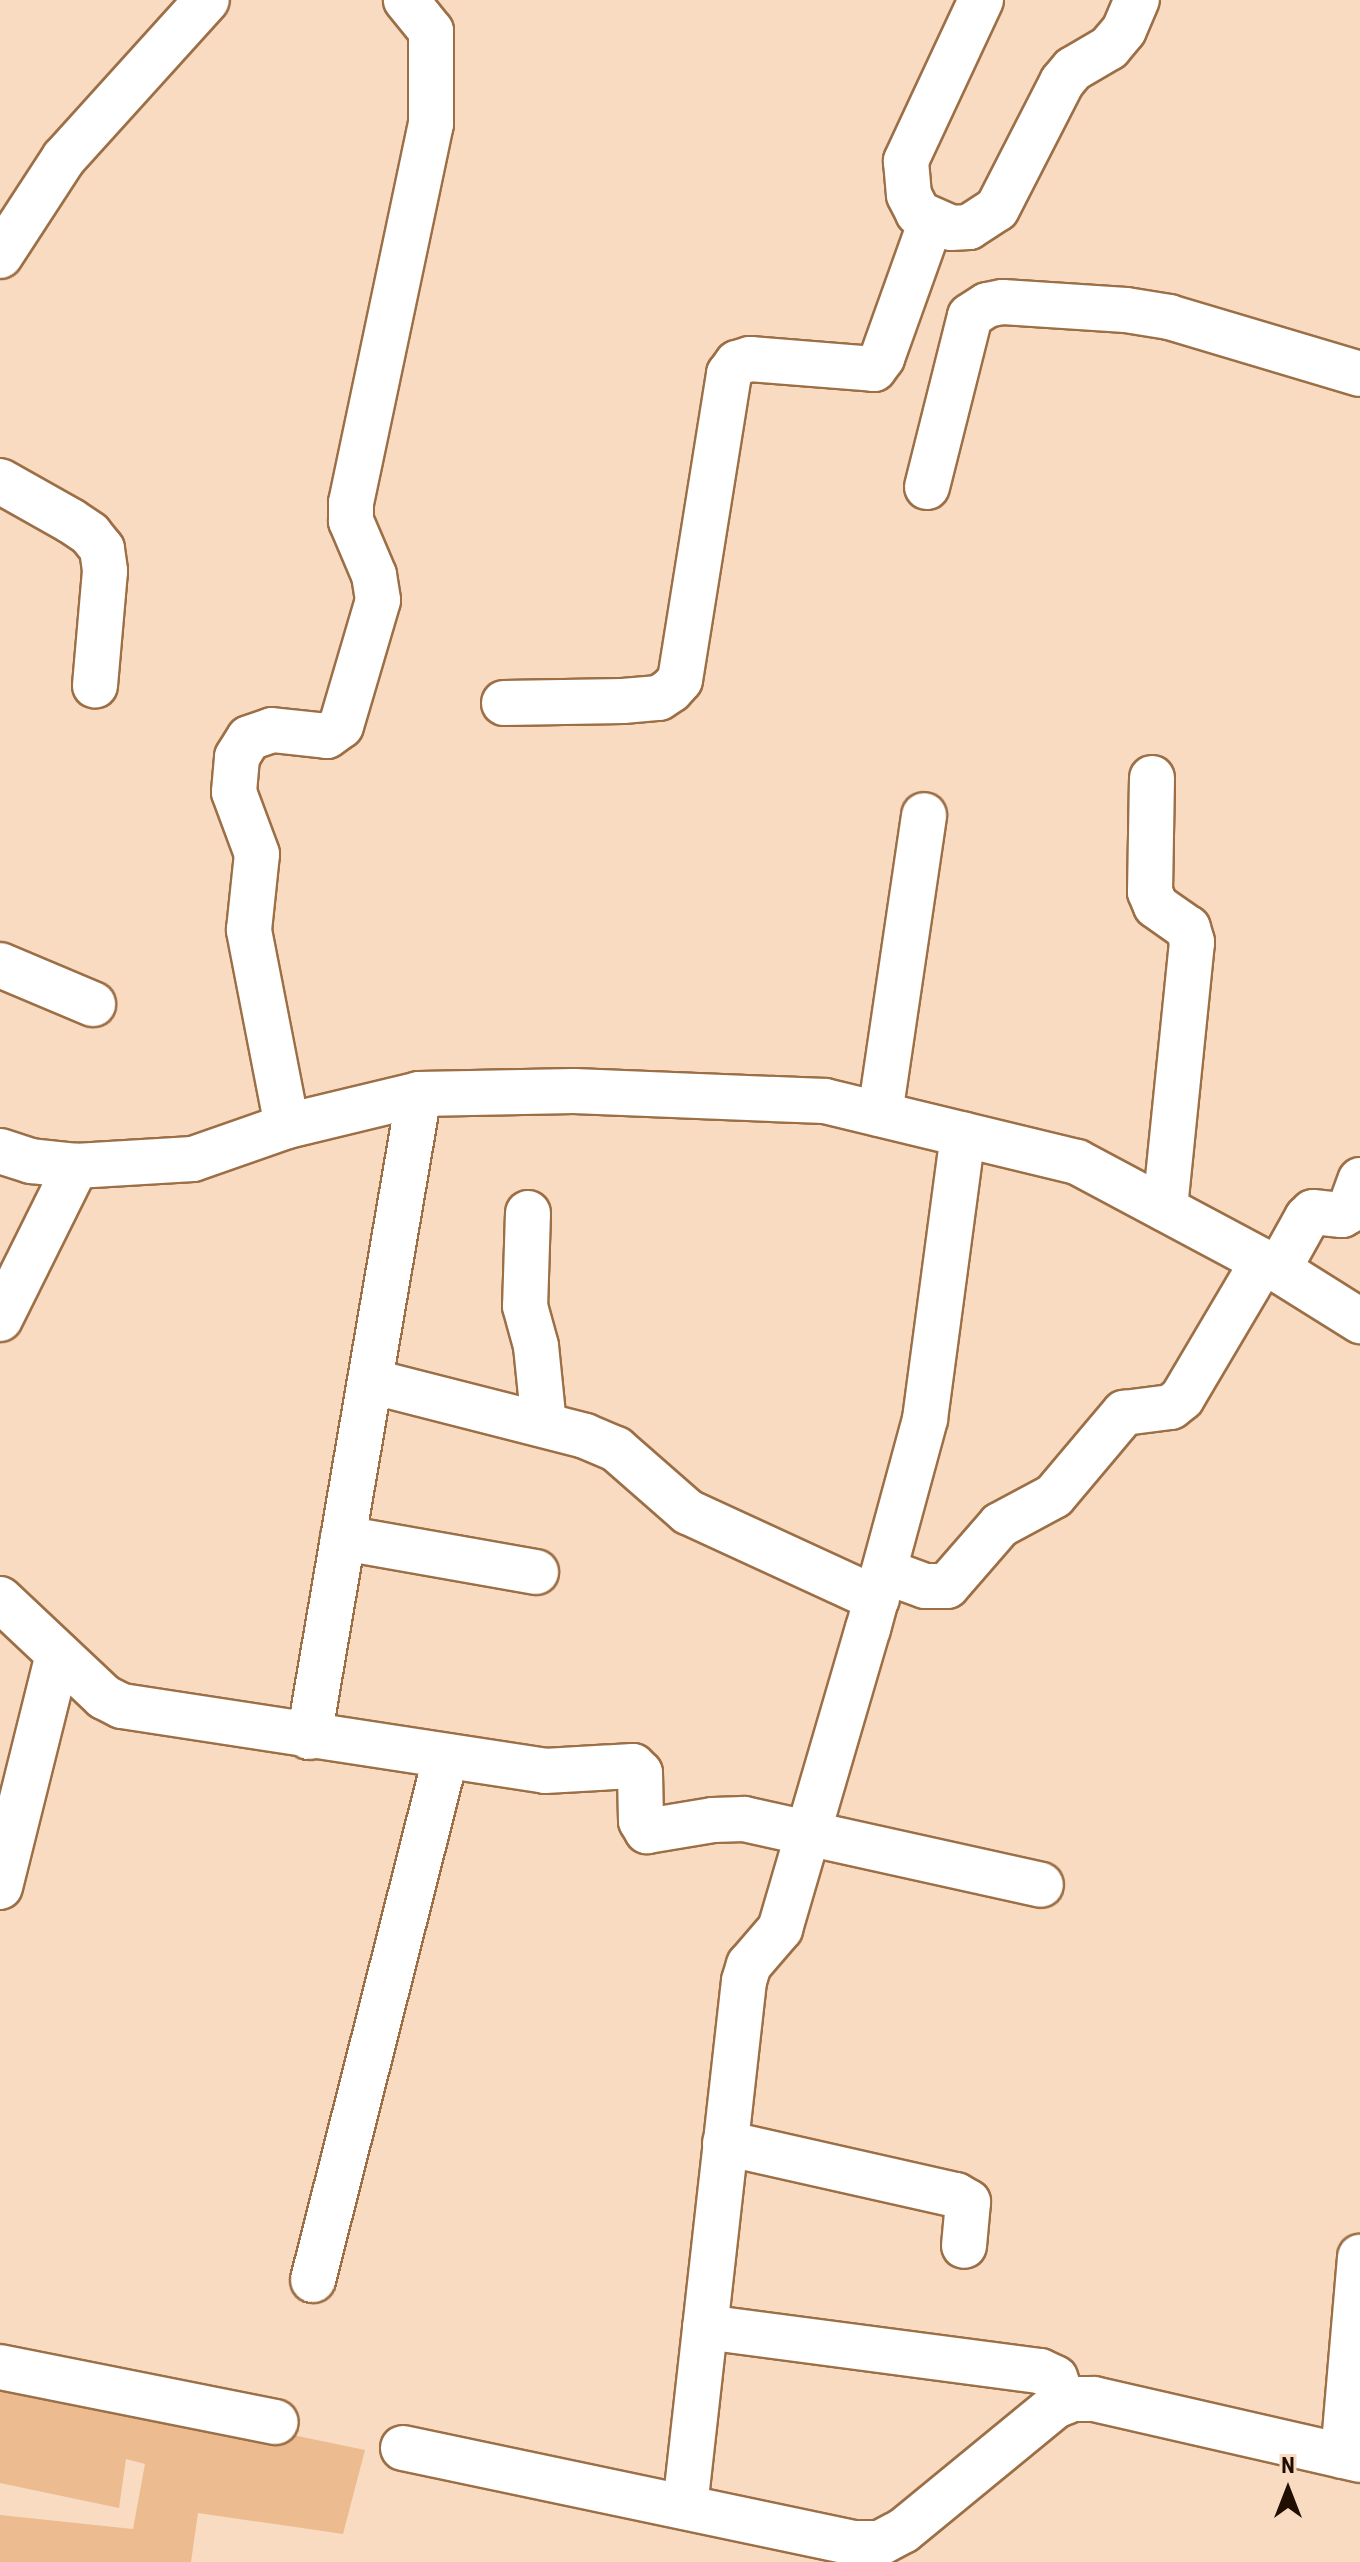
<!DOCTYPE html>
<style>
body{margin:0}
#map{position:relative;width:1360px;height:2562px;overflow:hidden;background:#f9dbc1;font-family:"Roboto Condensed",sans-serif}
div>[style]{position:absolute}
.building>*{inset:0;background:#ecbb90}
.roads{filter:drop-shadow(2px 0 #9c6f46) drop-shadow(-2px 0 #9c6f46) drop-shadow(0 2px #9c6f46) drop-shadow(0 -2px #9c6f46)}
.minor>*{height:44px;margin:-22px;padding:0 22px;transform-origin:22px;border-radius:22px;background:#fff}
span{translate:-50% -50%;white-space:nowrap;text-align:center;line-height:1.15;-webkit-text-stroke:6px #f9dbc1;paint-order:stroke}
.north{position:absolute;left:1248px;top:2450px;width:80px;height:80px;-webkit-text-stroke:6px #f9dbc1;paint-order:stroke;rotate:0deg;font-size:22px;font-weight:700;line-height:32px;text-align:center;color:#200f01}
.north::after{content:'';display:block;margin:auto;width:28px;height:36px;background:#200f01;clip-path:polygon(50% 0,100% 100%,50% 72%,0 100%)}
</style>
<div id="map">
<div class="building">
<i style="clip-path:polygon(0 2374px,365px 2450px,343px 2534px,198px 2513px,191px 2562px,0 2562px,0 2515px,133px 2529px,145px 2464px,126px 2459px,119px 2508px,0 2483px)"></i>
</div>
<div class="roads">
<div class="minor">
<i style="left:981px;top:0;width:178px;rotate:115deg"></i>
<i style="left:906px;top:161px;width:34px;rotate:85deg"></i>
<i style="left:909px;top:195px;width:20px;rotate:63deg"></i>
<i style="left:918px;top:213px;width:36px;rotate:24deg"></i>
<i style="left:951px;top:228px;width:18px;rotate:-3deg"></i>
<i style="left:969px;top:227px;width:33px;rotate:-33deg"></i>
<i style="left:997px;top:209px;width:143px;rotate:-62.9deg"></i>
<i style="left:1062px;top:82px;width:17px;rotate:-50deg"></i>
<i style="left:1073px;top:69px;width:42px;rotate:-30.3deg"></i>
<i style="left:1109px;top:48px;width:23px;rotate:-50deg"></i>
<i style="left:1124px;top:30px;width:33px;rotate:-67deg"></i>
<i style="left:0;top:256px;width:117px;rotate:-56.9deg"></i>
<i style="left:64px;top:158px;width:213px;rotate:-47.9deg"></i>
<i style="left:0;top:481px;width:81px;rotate:29.4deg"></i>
<i style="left:71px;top:521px;width:23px;rotate:34deg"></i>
<i style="left:90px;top:534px;width:19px;rotate:51deg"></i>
<i style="left:102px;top:549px;width:22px;rotate:82deg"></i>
<i style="left:105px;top:571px;width:115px;rotate:95deg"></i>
<i style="left:927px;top:487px;width:176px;rotate:-75.9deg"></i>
<i style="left:970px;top:316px;width:20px;rotate:-33deg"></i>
<i style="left:987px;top:305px;width:16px;rotate:-11deg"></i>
<i style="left:1003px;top:302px;width:123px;rotate:3.7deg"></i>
<i style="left:1126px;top:310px;width:44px;rotate:9.2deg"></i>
<i style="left:1169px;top:317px;width:199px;rotate:16.6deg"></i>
<i style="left:504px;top:703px;width:119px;rotate:-1deg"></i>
<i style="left:623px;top:701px;width:36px;rotate:-5deg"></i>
<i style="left:659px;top:698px;width:14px;rotate:-34deg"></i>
<i style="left:671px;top:690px;width:13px;rotate:-48deg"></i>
<i style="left:680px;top:680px;width:310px;rotate:-80.9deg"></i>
<i style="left:729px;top:374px;width:14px;rotate:-54deg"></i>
<i style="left:737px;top:363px;width:14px;rotate:-17deg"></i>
<i style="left:750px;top:359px;width:124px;rotate:4.6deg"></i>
<i style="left:874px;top:369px;width:14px;rotate:-54deg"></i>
<i style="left:882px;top:358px;width:145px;rotate:-70.3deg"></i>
<i style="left:1152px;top:778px;width:114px;rotate:91deg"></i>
<i style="left:1150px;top:892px;width:15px;rotate:67deg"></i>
<i style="left:1156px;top:906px;width:39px;rotate:35deg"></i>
<i style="left:1188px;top:928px;width:15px;rotate:74deg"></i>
<i style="left:1192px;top:942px;width:268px;rotate:95.8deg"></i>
<i style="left:0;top:965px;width:101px;rotate:22.8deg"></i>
<i style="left:880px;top:1114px;width:302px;rotate:-81.6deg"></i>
<i style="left:287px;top:1126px;width:200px;rotate:-101deg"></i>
<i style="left:249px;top:930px;width:76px;rotate:-84deg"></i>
<i style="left:257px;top:854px;width:66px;rotate:-110.4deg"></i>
<i style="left:234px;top:792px;width:35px;rotate:-85deg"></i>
<i style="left:237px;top:757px;width:22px;rotate:-58deg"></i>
<i style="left:249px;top:738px;width:24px;rotate:-19deg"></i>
<i style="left:272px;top:730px;width:55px;rotate:6.2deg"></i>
<i style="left:327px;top:736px;width:17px;rotate:-36deg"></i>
<i style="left:341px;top:726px;width:131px;rotate:-73.6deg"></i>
<i style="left:378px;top:600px;width:25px;rotate:-99deg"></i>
<i style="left:374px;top:575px;width:59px;rotate:-113.1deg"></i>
<i style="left:351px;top:521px;width:18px;rotate:-90deg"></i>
<i style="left:351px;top:503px;width:387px;rotate:-78.1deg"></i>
<i style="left:431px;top:124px;width:93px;rotate:-90deg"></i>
<i style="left:431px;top:31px;width:40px;rotate:-129deg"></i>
<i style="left:0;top:1151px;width:33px;rotate:18deg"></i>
<i style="left:31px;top:1161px;width:45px;rotate:6.3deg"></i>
<i style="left:76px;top:1166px;width:117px;rotate:-3.4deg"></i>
<i style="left:193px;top:1159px;width:100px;rotate:-19.3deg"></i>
<i style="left:287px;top:1126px;width:136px;rotate:-13.6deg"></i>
<i style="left:419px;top:1094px;width:155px;rotate:-1.1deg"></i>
<i style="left:574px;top:1091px;width:251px;rotate:2.3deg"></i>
<i style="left:825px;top:1101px;width:259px;rotate:13.6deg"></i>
<i style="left:1077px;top:1162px;width:223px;rotate:28.1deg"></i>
<i style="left:1274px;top:1267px;width:102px;rotate:32.1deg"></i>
<i style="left:528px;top:1213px;width:93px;rotate:91.8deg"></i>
<i style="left:525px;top:1306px;width:41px;rotate:74.6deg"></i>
<i style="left:536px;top:1346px;width:79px;rotate:84.2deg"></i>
<i style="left:1278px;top:1270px;width:60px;rotate:-60.9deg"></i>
<i style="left:1307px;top:1218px;width:8px;rotate:-45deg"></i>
<i style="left:1313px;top:1212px;width:29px;rotate:6deg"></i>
<i style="left:1342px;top:1215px;width:8px;rotate:-30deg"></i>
<i style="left:1349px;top:1211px;width:33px;rotate:-70deg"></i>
<i style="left:0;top:1319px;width:171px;rotate:-63.6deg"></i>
<i style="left:370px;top:1381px;width:222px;rotate:14.3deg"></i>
<i style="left:585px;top:1436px;width:34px;rotate:23deg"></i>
<i style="left:616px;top:1449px;width:96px;rotate:41.2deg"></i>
<i style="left:688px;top:1512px;width:208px;rotate:24.7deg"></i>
<i style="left:343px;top:1538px;width:196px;rotate:10deg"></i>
<i style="left:884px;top:1571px;width:44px;rotate:20.1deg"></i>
<i style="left:925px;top:1586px;width:22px"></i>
<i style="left:947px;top:1586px;width:81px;rotate:-49deg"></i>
<i style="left:1000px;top:1525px;width:61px;rotate:-28.2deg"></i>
<i style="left:1054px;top:1496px;width:109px;rotate:-49.9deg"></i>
<i style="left:1124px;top:1413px;width:47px;rotate:-7.3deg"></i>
<i style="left:1171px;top:1407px;width:14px;rotate:-39deg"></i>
<i style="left:1182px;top:1398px;width:159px;rotate:-59.4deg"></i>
<i style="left:0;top:1599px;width:143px;rotate:43.3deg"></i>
<i style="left:104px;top:1697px;width:20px;rotate:27deg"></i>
<i style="left:122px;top:1706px;width:428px;rotate:8.7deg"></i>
<i style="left:545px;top:1771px;width:88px;rotate:-3.3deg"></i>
<i style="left:633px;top:1766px;width:10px;rotate:45deg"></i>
<i style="left:640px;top:1773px;width:48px;rotate:88.8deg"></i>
<i style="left:641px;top:1821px;width:12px;rotate:59deg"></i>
<i style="left:647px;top:1831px;width:67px;rotate:-9.5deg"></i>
<i style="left:713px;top:1820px;width:31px;rotate:-2deg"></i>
<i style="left:744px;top:1819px;width:304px;rotate:12.5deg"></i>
<i style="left:309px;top:1737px;width:652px;rotate:-80.29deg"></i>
<i style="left:0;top:1887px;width:240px;rotate:-76deg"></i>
<i style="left:725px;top:2143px;width:237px;rotate:12.7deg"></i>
<i style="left:956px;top:2195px;width:14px;rotate:30deg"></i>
<i style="left:968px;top:2202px;width:44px;rotate:95.2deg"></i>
<i style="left:313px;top:2280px;width:537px;rotate:-75.78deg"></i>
<i style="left:705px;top:2327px;width:338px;rotate:7.5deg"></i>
<i style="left:1040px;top:2371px;width:17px;rotate:25deg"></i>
<i style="left:1055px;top:2378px;width:26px;rotate:69deg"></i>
<i style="left:0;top:2367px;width:281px;rotate:11.3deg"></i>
<i style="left:403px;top:2448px;width:462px;rotate:11.9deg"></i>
<i style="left:855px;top:2543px;width:25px"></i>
<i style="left:880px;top:2543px;width:26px;rotate:-28deg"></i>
<i style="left:903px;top:2531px;width:197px;rotate:-39.4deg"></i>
<i style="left:1055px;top:2406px;width:18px;rotate:-22deg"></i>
<i style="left:1072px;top:2399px;width:22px"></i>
<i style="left:1094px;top:2399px;width:273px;rotate:12.9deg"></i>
<i style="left:1343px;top:2456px;width:200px;rotate:-85.1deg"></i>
<i style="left:685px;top:2507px;width:529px;rotate:-83.6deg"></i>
<i style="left:744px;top:1981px;width:17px;rotate:-73deg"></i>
<i style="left:749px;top:1965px;width:48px;rotate:-49.3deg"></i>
<i style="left:780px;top:1929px;width:313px;rotate:-73.7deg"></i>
<i style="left:868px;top:1629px;width:218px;rotate:-74.8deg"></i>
<i style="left:925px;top:1419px;width:287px;rotate:-82.4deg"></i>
</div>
</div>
<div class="north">N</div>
</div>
